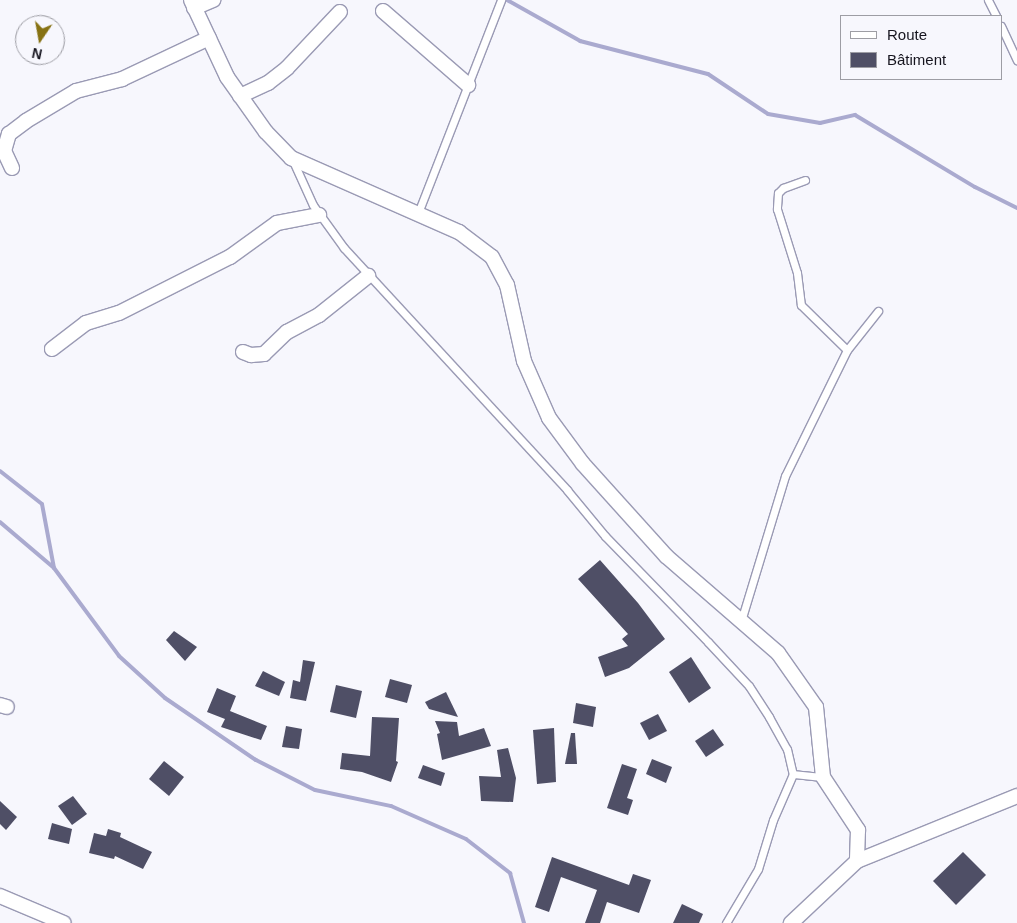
<!DOCTYPE html>
<meta charset="utf-8">
<style>
body{margin:0}
#map{position:relative;width:1017px;height:923px;overflow:hidden;background:#f7f7fd;font-family:Arial,sans-serif}
div>[style]{position:absolute}
.stream>*{height:4px;margin:-2px;padding:0 2px;transform-origin:2px;border-radius:2px;background:#aaaacf}
.building>*{inset:0;background:#4f4f66}
.roads{filter:drop-shadow(1px 0 #9a9ab4) drop-shadow(-1px 0 #9a9ab4) drop-shadow(0 1px #9a9ab4) drop-shadow(0 -1px #9a9ab4)}
.lane>*{height:7px;margin:-3.5px;padding:0 3.5px;transform-origin:3.5px;border-radius:3.5px;background:#fff}
.street>*{height:14px;margin:-7px;padding:0 7px;transform-origin:7px;border-radius:7px;background:#fff}
span{translate:-50% -50%;white-space:nowrap;text-align:center;line-height:1.15;-webkit-text-stroke:5px #f7f7fd;paint-order:stroke}
.legend{position:absolute;left:840px;top:15px;width:162px;height:65px;box-sizing:border-box;background:#f7f7fd;border:1px solid #9d9da4;margin:0;padding:6px 9px;list-style:none;font-size:15px;color:#16151f}
.legend li{display:flex;align-items:center;gap:10px;height:25px}
.legend b{width:25px;border:1px solid #9d9da4}
.north{position:absolute;left:15px;top:15px;width:50px;height:50px;box-sizing:border-box;background:#f7f7fd;border:1px solid #9d9da4;border-radius:50%;rotate:192deg;font-size:14px;font-weight:700;line-height:20px;text-align:center;color:#16151f}
.north::after{content:'';display:block;margin:auto;width:18px;height:22px;background:#877213;clip-path:polygon(50% 0,100% 100%,50% 72%,0 100%)}
</style>
<div id="map">
<div class="stream">
<i style="left:507px;top:0;width:84px;rotate:29.3deg"></i>
<i style="left:580px;top:41px;width:132px;rotate:14.5deg"></i>
<i style="left:708px;top:74px;width:72px;rotate:33.7deg"></i>
<i style="left:768px;top:114px;width:53px;rotate:9.8deg"></i>
<i style="left:820px;top:123px;width:36px;rotate:-13deg"></i>
<i style="left:855px;top:115px;width:140px;rotate:31deg"></i>
<i style="left:975px;top:187px;width:47px;rotate:26.6deg"></i>
<i style="left:0;top:471px;width:53px;rotate:38.2deg"></i>
<i style="left:42px;top:504px;width:65px;rotate:79.4deg"></i>
<i style="left:0;top:522px;width:71px;rotate:40.4deg"></i>
<i style="left:54px;top:568px;width:109px;rotate:53.5deg"></i>
<i style="left:119px;top:656px;width:62px;rotate:42.4deg"></i>
<i style="left:165px;top:698px;width:110px;rotate:34.3deg"></i>
<i style="left:256px;top:760px;width:66px;rotate:27deg"></i>
<i style="left:315px;top:790px;width:78px;rotate:11.9deg"></i>
<i style="left:391px;top:806px;width:82px;rotate:23.7deg"></i>
<i style="left:466px;top:839px;width:56px;rotate:37.7deg"></i>
<i style="left:510px;top:873px;width:52px;rotate:74.4deg"></i>
</div>
<div class="building">
<i style="clip-path:polygon(600px 560px,638px 603px,665px 639px,629px 668px,605px 677px,598px 657px,628px 646px,622px 639px,628px 634px,578px 579px)"></i>
<i style="clip-path:polygon(174px 631px,197px 647px,185px 661px,166px 640px)"></i>
<i style="clip-path:polygon(691px 657px,711px 688px,689px 703px,669px 672px)"></i>
<i style="clip-path:polygon(303px 660px,315px 662px,306px 701px,290px 698px,293px 680px,300px 682px)"></i>
<i style="clip-path:polygon(263px 671px,285px 682px,279px 696px,255px 686px)"></i>
<i style="clip-path:polygon(390px 679px,412px 685px,407px 703px,385px 697px)"></i>
<i style="clip-path:polygon(336px 685px,362px 691px,356px 718px,330px 712px)"></i>
<i style="clip-path:polygon(217px 688px,236px 696px,230px 711px,267px 726px,261px 740px,221px 727px,225px 719px,207px 712px)"></i>
<i style="clip-path:polygon(446px 692px,458px 717px,429px 709px,425px 702px)"></i>
<i style="clip-path:polygon(576px 703px,596px 707px,593px 727px,573px 723px)"></i>
<i style="clip-path:polygon(658px 714px,667px 731px,649px 740px,640px 723px)"></i>
<i style="clip-path:polygon(372px 717px,399px 718px,396px 761px,398px 762px,391px 782px,362px 772px,340px 769px,342px 753px,370px 756px)"></i>
<i style="clip-path:polygon(435px 721px,457px 722px,459px 736px,484px 728px,491px 746px,442px 760px,437px 734px,440px 733px)"></i>
<i style="clip-path:polygon(286px 726px,302px 729px,299px 749px,282px 747px)"></i>
<i style="clip-path:polygon(554px 728px,556px 782px,537px 784px,533px 730px)"></i>
<i style="clip-path:polygon(713px 729px,724px 745px,706px 757px,695px 741px)"></i>
<i style="clip-path:polygon(571px 733px,575px 733px,577px 764px,565px 764px)"></i>
<i style="clip-path:polygon(508px 748px,516px 778px,513px 802px,481px 801px,479px 776px,501px 777px,497px 750px)"></i>
<i style="clip-path:polygon(652px 759px,672px 767px,666px 783px,646px 774px)"></i>
<i style="clip-path:polygon(164px 761px,184px 777px,169px 796px,149px 779px)"></i>
<i style="clip-path:polygon(622px 764px,637px 769px,627px 798px,633px 800px,628px 815px,607px 808px)"></i>
<i style="clip-path:polygon(423px 765px,445px 773px,441px 786px,418px 778px)"></i>
<i style="clip-path:polygon(73px 796px,87px 814px,72px 825px,58px 806px)"></i>
<i style="clip-path:polygon(0 801px,17px 817px,6px 830px,0 824px)"></i>
<i style="clip-path:polygon(52px 823px,72px 829px,69px 844px,48px 839px)"></i>
<i style="clip-path:polygon(108px 829px,121px 833px,120px 837px,152px 852px,143px 869px,115px 856px,114px 859px,89px 853px,94px 833px,106px 836px)"></i>
<i style="clip-path:polygon(963px 852px,986px 875px,956px 905px,933px 881px)"></i>
<i style="clip-path:polygon(552px 857px,629px 885px,633px 874px,651px 880px,639px 913px,607px 902px,600px 923px,585px 923px,597px 890px,561px 877px,549px 912px,535px 907px)"></i>
<i style="clip-path:polygon(682px 904px,703px 914px,699px 923px,673px 923px)"></i>
</div>
<div class="roads">
<div class="lane">
<i style="left:988px;top:0;width:18px;rotate:63deg"></i>
<i style="left:1001px;top:26px;width:38px;rotate:65deg"></i>
<i style="left:293px;top:161px;width:48px;rotate:65.6deg"></i>
<i style="left:313px;top:205px;width:53px;rotate:54.2deg"></i>
<i style="left:344px;top:248px;width:329px;rotate:47.3deg"></i>
<i style="left:567px;top:490px;width:60px;rotate:50.4deg"></i>
<i style="left:605px;top:536px;width:148px;rotate:45.8deg"></i>
<i style="left:708px;top:642px;width:60px;rotate:47deg"></i>
<i style="left:749px;top:686px;width:37px;rotate:57deg"></i>
<i style="left:769px;top:717px;width:37px;rotate:61deg"></i>
<i style="left:787px;top:749px;width:26px;rotate:77deg"></i>
<i style="left:793px;top:774px;width:50px;rotate:113.5deg"></i>
<i style="left:773px;top:820px;width:51px;rotate:107deg"></i>
<i style="left:758px;top:869px;width:63px;rotate:120.7deg"></i>
<i style="left:805px;top:180px;width:23px;rotate:160deg"></i>
<i style="left:783px;top:188px;width:7px;rotate:135deg"></i>
<i style="left:778px;top:193px;width:16px;rotate:94deg"></i>
<i style="left:777px;top:209px;width:67px;rotate:72.6deg"></i>
<i style="left:797px;top:273px;width:32px;rotate:83deg"></i>
<i style="left:801px;top:305px;width:64px;rotate:44.4deg"></i>
<i style="left:418px;top:213px;width:229px;rotate:-68.7deg"></i>
<i style="left:741px;top:621px;width:152px;rotate:-73.1deg"></i>
<i style="left:785px;top:476px;width:140px;rotate:-63.8deg"></i>
<i style="left:847px;top:350px;width:50px;rotate:-51.5deg"></i>
<i style="left:793px;top:774px;width:30px;rotate:6deg"></i>
</div>
<div class="street">
<i style="left:191px;top:0;width:85px;rotate:64.9deg"></i>
<i style="left:227px;top:77px;width:67px;rotate:54.7deg"></i>
<i style="left:266px;top:132px;width:36px;rotate:46deg"></i>
<i style="left:291px;top:158px;width:184px;rotate:23.8deg"></i>
<i style="left:459px;top:232px;width:41px;rotate:37.1deg"></i>
<i style="left:492px;top:257px;width:32px;rotate:62deg"></i>
<i style="left:507px;top:285px;width:78px;rotate:77.4deg"></i>
<i style="left:524px;top:361px;width:62px;rotate:66.3deg"></i>
<i style="left:549px;top:418px;width:57px;rotate:53.5deg"></i>
<i style="left:583px;top:464px;width:124px;rotate:47.9deg"></i>
<i style="left:666px;top:556px;width:148px;rotate:40.9deg"></i>
<i style="left:778px;top:653px;width:66px;rotate:54.9deg"></i>
<i style="left:816px;top:707px;width:70px;rotate:84.3deg"></i>
<i style="left:823px;top:777px;width:64px;rotate:56.6deg"></i>
<i style="left:858px;top:830px;width:31px;rotate:92deg"></i>
<i style="left:857px;top:861px;width:91px;rotate:136.8deg"></i>
<i style="left:194px;top:8px;width:21px;rotate:-23deg"></i>
<i style="left:383px;top:11px;width:113px;rotate:41deg"></i>
<i style="left:240px;top:96px;width:31px;rotate:-25deg"></i>
<i style="left:268px;top:83px;width:24px;rotate:-38deg"></i>
<i style="left:287px;top:68px;width:77px;rotate:-46.6deg"></i>
<i style="left:12px;top:168px;width:19px;rotate:-115deg"></i>
<i style="left:4px;top:151px;width:18px;rotate:-74deg"></i>
<i style="left:9px;top:134px;width:21px;rotate:-37deg"></i>
<i style="left:26px;top:121px;width:58px;rotate:-31deg"></i>
<i style="left:76px;top:91px;width:48px;rotate:-14.6deg"></i>
<i style="left:122px;top:79px;width:96px;rotate:-25.2deg"></i>
<i style="left:52px;top:349px;width:43px;rotate:-37.4deg"></i>
<i style="left:86px;top:323px;width:34px;rotate:-17deg"></i>
<i style="left:119px;top:313px;width:124px;rotate:-26.8deg"></i>
<i style="left:230px;top:257px;width:58px;rotate:-35.9deg"></i>
<i style="left:277px;top:223px;width:43px;rotate:-10.8deg"></i>
<i style="left:243px;top:352px;width:9px;rotate:21deg"></i>
<i style="left:251px;top:355px;width:13px;rotate:-4deg"></i>
<i style="left:264px;top:354px;width:32px;rotate:-44deg"></i>
<i style="left:287px;top:332px;width:36px;rotate:-28deg"></i>
<i style="left:319px;top:315px;width:63px;rotate:-38.5deg"></i>
<i style="left:0;top:705px;width:7px;rotate:16deg"></i>
<i style="left:857px;top:861px;width:173px;rotate:-22.1deg"></i>
<i style="left:0;top:896px;width:69px;rotate:22.9deg"></i>
</div>
</div>
<ul class="legend">
<li><b style="height:6px;background:#fff"></b>Route</li>
<li><b style="height:14px;background:#4f4f66"></b>Bâtiment</li>
</ul>
<div class="north">N</div>
</div>
